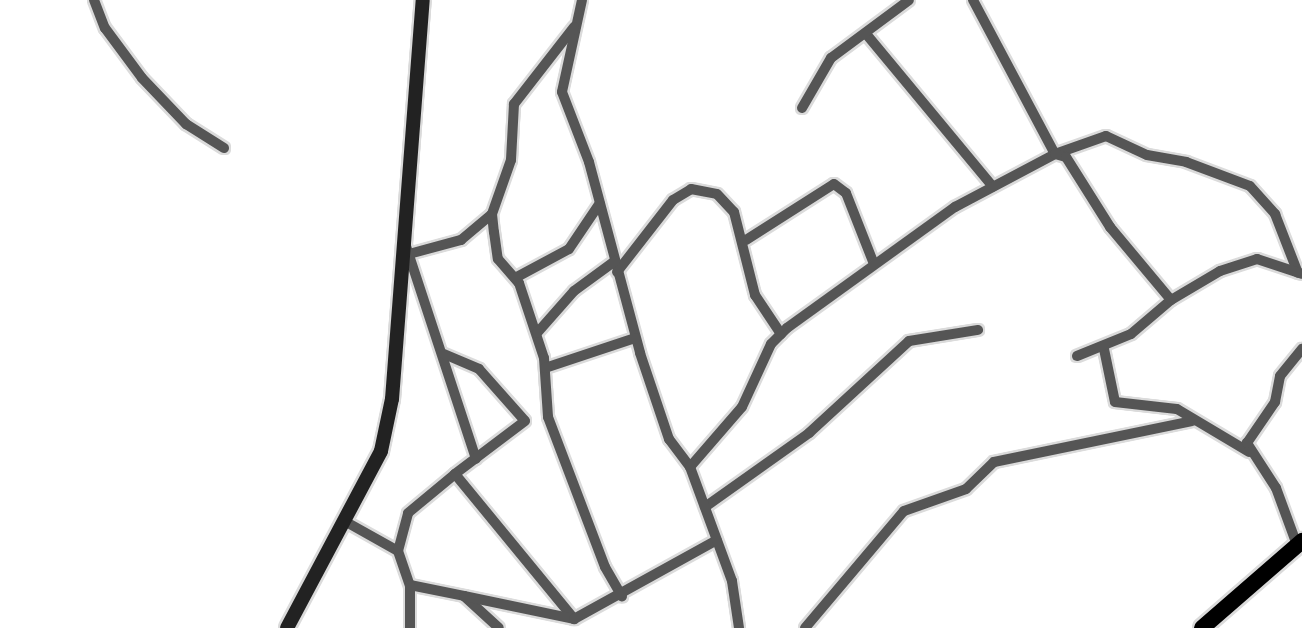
<!DOCTYPE html>
<style>
body{margin:0}
#map{position:relative;width:1302px;height:628px;overflow:hidden;background:#fff;font-family:Karla,sans-serif}
div>[style]{position:absolute}
.roads{filter:drop-shadow(2px 0 #dbdbdb) drop-shadow(-2px 0 #dbdbdb) drop-shadow(0 2px #dbdbdb) drop-shadow(0 -2px #dbdbdb)}
.street>*{height:10px;margin:-5px;padding:0 5px;transform-origin:5px;border-radius:5px;background:#555}
.secondary>*{height:14px;margin:-7px;padding:0 7px;transform-origin:7px;border-radius:7px;background:#222}
.primary>*{height:16px;margin:-8px;padding:0 8px;transform-origin:8px;border-radius:8px;background:#000}
span{translate:-50% -50%;white-space:nowrap;text-align:center;line-height:1.15;-webkit-text-stroke:7px #fff;paint-order:stroke}
</style>
<div id="map">
<div class="roads">
<div class="street">
<i style="left:94px;top:0;width:30px;rotate:69deg"></i>
<i style="left:105px;top:28px;width:62px;rotate:53.5deg"></i>
<i style="left:142px;top:78px;width:64px;rotate:46.3deg"></i>
<i style="left:186px;top:124px;width:45px;rotate:32.3deg"></i>
<i style="left:582px;top:0;width:94px;rotate:102.3deg"></i>
<i style="left:562px;top:92px;width:75px;rotate:68.9deg"></i>
<i style="left:589px;top:162px;width:198px;rotate:75deg"></i>
<i style="left:640px;top:353px;width:91px;rotate:71.4deg"></i>
<i style="left:669px;top:439px;width:35px;rotate:53deg"></i>
<i style="left:973px;top:0;width:174px;rotate:62deg"></i>
<i style="left:1055px;top:154px;width:54px;rotate:-19.4deg"></i>
<i style="left:1106px;top:136px;width:45px;rotate:24.9deg"></i>
<i style="left:1147px;top:155px;width:40px;rotate:10deg"></i>
<i style="left:1186px;top:162px;width:68px;rotate:20.6deg"></i>
<i style="left:1250px;top:186px;width:38px;rotate:48deg"></i>
<i style="left:1275px;top:214px;width:63px;rotate:68.7deg"></i>
<i style="left:574px;top:27px;width:98px;rotate:127.9deg"></i>
<i style="left:514px;top:104px;width:56px;rotate:93.1deg"></i>
<i style="left:511px;top:160px;width:57px;rotate:109.4deg"></i>
<i style="left:492px;top:214px;width:18px;rotate:84deg"></i>
<i style="left:494px;top:232px;width:27px;rotate:82deg"></i>
<i style="left:498px;top:259px;width:32px;rotate:49deg"></i>
<i style="left:519px;top:283px;width:79px;rotate:71.6deg"></i>
<i style="left:544px;top:358px;width:59px;rotate:86.1deg"></i>
<i style="left:548px;top:417px;width:160px;rotate:69.2deg"></i>
<i style="left:605px;top:567px;width:34px;rotate:60deg"></i>
<i style="left:867px;top:35px;width:197px;rotate:50.3deg"></i>
<i style="left:802px;top:108px;width:58px;rotate:-59.9deg"></i>
<i style="left:831px;top:58px;width:97px;rotate:-36.6deg"></i>
<i style="left:746px;top:240px;width:104px;rotate:-32.5deg"></i>
<i style="left:834px;top:184px;width:15px;rotate:37deg"></i>
<i style="left:846px;top:193px;width:76px;rotate:68.5deg"></i>
<i style="left:406px;top:246px;width:224px;rotate:71.8deg"></i>
<i style="left:409px;top:254px;width:54px;rotate:-15.1deg"></i>
<i style="left:461px;top:240px;width:40px;rotate:-40deg"></i>
<i style="left:617px;top:272px;width:91px;rotate:-52.1deg"></i>
<i style="left:673px;top:200px;width:21px;rotate:-31deg"></i>
<i style="left:691px;top:189px;width:26px;rotate:11deg"></i>
<i style="left:717px;top:194px;width:25px;rotate:47deg"></i>
<i style="left:734px;top:212px;width:86px;rotate:75.8deg"></i>
<i style="left:755px;top:295px;width:47px;rotate:56.3deg"></i>
<i style="left:515px;top:278px;width:61px;rotate:-28.2deg"></i>
<i style="left:569px;top:249px;width:55px;rotate:-56deg"></i>
<i style="left:537px;top:333px;width:56px;rotate:-48.6deg"></i>
<i style="left:574px;top:291px;width:51px;rotate:-36.2deg"></i>
<i style="left:1104px;top:349px;width:54px;rotate:78.3deg"></i>
<i style="left:1115px;top:402px;width:62px;rotate:6.4deg"></i>
<i style="left:1177px;top:409px;width:84px;rotate:30.8deg"></i>
<i style="left:444px;top:354px;width:38px;rotate:23deg"></i>
<i style="left:479px;top:369px;width:69px;rotate:48.5deg"></i>
<i style="left:525px;top:421px;width:88px;rotate:142.9deg"></i>
<i style="left:1077px;top:356px;width:58px;rotate:-22.2deg"></i>
<i style="left:1131px;top:334px;width:52px;rotate:-40.4deg"></i>
<i style="left:545px;top:368px;width:95px;rotate:-18.4deg"></i>
<i style="left:705px;top:507px;width:128px;rotate:-35.4deg"></i>
<i style="left:809px;top:433px;width:136px;rotate:-42.6deg"></i>
<i style="left:909px;top:341px;width:70px;rotate:-9.1deg"></i>
<i style="left:348px;top:523px;width:57px;rotate:29.2deg"></i>
<i style="left:398px;top:551px;width:36px;rotate:71deg"></i>
<i style="left:410px;top:585px;width:55px;rotate:11.5deg"></i>
<i style="left:464px;top:596px;width:47px;rotate:42.4deg"></i>
<i style="left:1297px;top:545px;width:61px;rotate:-110.2deg"></i>
<i style="left:1276px;top:488px;width:54px;rotate:-122.8deg"></i>
<i style="left:1247px;top:443px;width:50px;rotate:-55.7deg"></i>
<i style="left:1275px;top:402px;width:26px;rotate:-79deg"></i>
<i style="left:1280px;top:376px;width:35px;rotate:-51deg"></i>
<i style="left:398px;top:551px;width:39px;rotate:-75deg"></i>
<i style="left:408px;top:513px;width:61px;rotate:-39.7deg"></i>
<i style="left:455px;top:474px;width:188px;rotate:50.6deg"></i>
<i style="left:410px;top:585px;width:43px;rotate:90deg"></i>
<i style="left:464px;top:596px;width:112px;rotate:11.8deg"></i>
<i style="left:574px;top:619px;width:163px;rotate:-28.9deg"></i>
<i style="left:739px;top:628px;width:48px;rotate:-98.5deg"></i>
<i style="left:732px;top:581px;width:121px;rotate:-110.2deg"></i>
<i style="left:690px;top:467px;width:79px;rotate:-49.1deg"></i>
<i style="left:742px;top:407px;width:69px;rotate:-65.3deg"></i>
<i style="left:771px;top:344px;width:23px;rotate:-45deg"></i>
<i style="left:787px;top:328px;width:207px;rotate:-35.8deg"></i>
<i style="left:955px;top:207px;width:113px;rotate:-27.9deg"></i>
<i style="left:1055px;top:154px;width:11px;rotate:15deg"></i>
<i style="left:1066px;top:157px;width:83px;rotate:57.8deg"></i>
<i style="left:1110px;top:227px;width:95px;rotate:50.1deg"></i>
<i style="left:1171px;top:300px;width:57px;rotate:-30.6deg"></i>
<i style="left:1220px;top:271px;width:39px;rotate:-18deg"></i>
<i style="left:1257px;top:259px;width:47px;rotate:18.4deg"></i>
<i style="left:805px;top:628px;width:153px;rotate:-49.8deg"></i>
<i style="left:904px;top:511px;width:66px;rotate:-19.5deg"></i>
<i style="left:966px;top:489px;width:39px;rotate:-44deg"></i>
<i style="left:994px;top:462px;width:202px;rotate:-11.7deg"></i>
</div>
<div class="secondary">
<i style="left:287px;top:628px;width:200px;rotate:-62deg"></i>
<i style="left:381px;top:451px;width:53px;rotate:-78.1deg"></i>
<i style="left:392px;top:399px;width:400px;rotate:-85.6deg"></i>
</div>
<div class="primary">
<i style="left:1202px;top:628px;width:133px;rotate:-41deg"></i>
</div>
</div>
</div>
